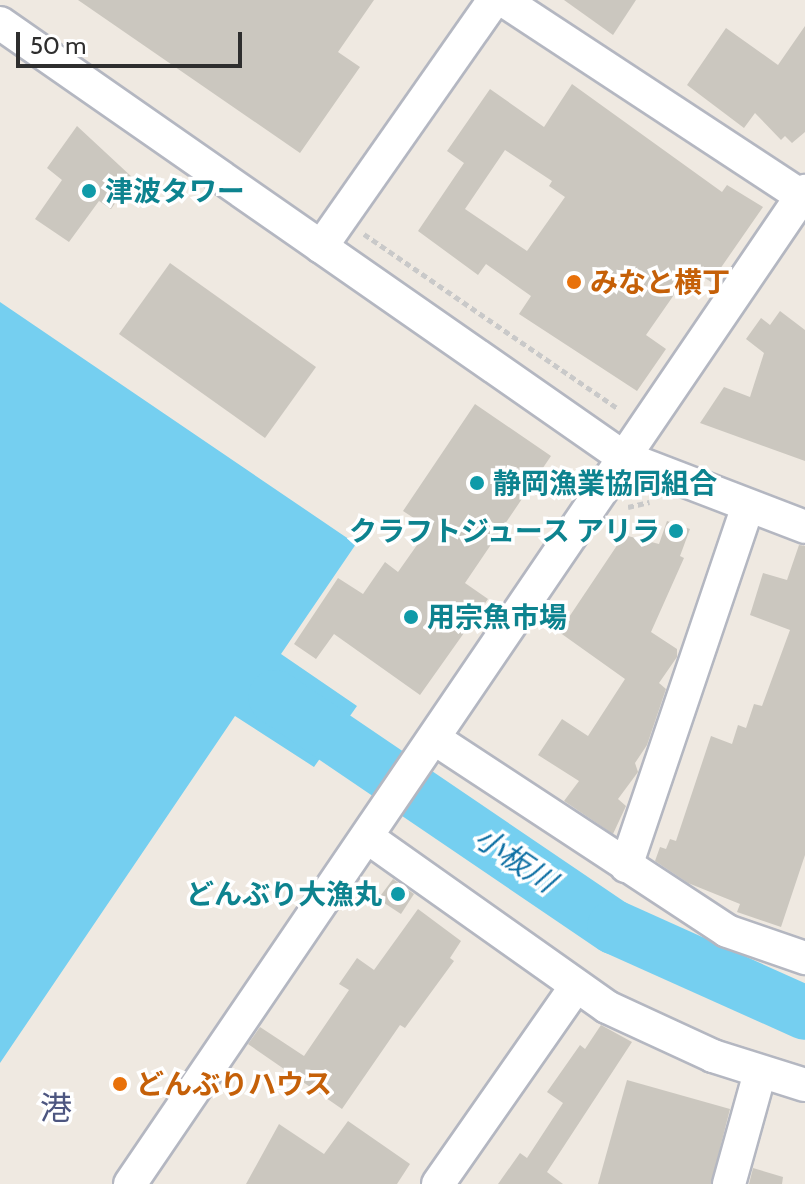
<!DOCTYPE html>
<meta charset="utf-8">
<style>
body{margin:0}
#map{position:relative;width:805px;height:1184px;overflow:hidden;background:#efe9e1;font-family:Cabin,"Noto Sans JP",sans-serif}
div>[style]{position:absolute}
.water>*{inset:0;background:#75cff0}
.river>*{height:54px;margin:-27px;padding:0 27px;transform-origin:27px;border-radius:27px;background:#75cff0}
.building>*{inset:0;background:#cbc7bf}
.path>*{height:5px;margin-top:-2.5px;transform-origin:0;background:repeating-linear-gradient(90deg,#c9c9c9 0 6px,transparent 0 10px)}
.roads{filter:drop-shadow(2px 0 #b4b7c1) drop-shadow(-2px 0 #b4b7c1) drop-shadow(0 2px #b4b7c1) drop-shadow(0 -2px #b4b7c1)}
.minor>*{height:32px;margin:-16px;padding:0 16px;transform-origin:16px;border-radius:16px;background:#fff}
.dots>*{width:22px;height:22px;translate:-50% -50%;box-sizing:border-box;border:4px solid #fff;border-radius:50%}
span{translate:-50% -50%;white-space:nowrap;text-align:center;line-height:1.15;-webkit-text-stroke:7px #fff;paint-order:stroke}
.culture-label{font-size:28px;color:#0d838f;font-weight:700}
.left{translate:0 -50%;text-align:left}
.right{translate:-100% -50%;text-align:right}
.food-label{font-size:28px;color:#c56008;font-weight:700}
.water-label{font-size:30px;color:#0d6fa3;font-style:italic}
.quarter-label{font-size:32px;color:#4d5680}
.scale{position:absolute;left:16px;top:32px;width:226px;height:36px;box-sizing:border-box;border:4px solid #2e2e2e;border-top:0;padding-left:10px;font-size:24px;line-height:28px;white-space:nowrap;color:#2e2e2e;-webkit-text-stroke:6px #fff;paint-order:stroke}
</style>
<div id="map">
<div class="water">
<i style="clip-path:polygon(0 302px,356px 544px,281px 654px,357px 706px,314px 767px,235px 716px,0 1063px)"></i>
</div>
<div class="river">
<i style="left:275px;top:697px;width:410px;rotate:34.2deg"></i>
<i style="left:614px;top:927px;width:209px;rotate:24.2deg"></i>
</div>
<div class="building">
<i style="clip-path:polygon(78px 0,374px 0,338px 52px,360px 67px,300px 153px)"></i>
<i style="clip-path:polygon(564px 0,636px 0,613px 35px)"></i>
<i style="clip-path:polygon(805px 26px,805px 132px,792px 143px,785px 136px,781px 140px,755px 113px,744px 128px,687px 85px,726px 28px,778px 65px)"></i>
<i style="clip-path:polygon(evenodd,572px 84px,722px 192px,727px 185px,763px 207px,711px 282px,692px 269px,646px 335px,666px 349px,637px 391px,519px 314px,531px 296px,486px 264px,478px 275px,418px 231px,464px 163px,447px 151px,490px 89px,544px 127px,572px 84px,505px 150px,552px 181px,549px 186px,565px 197px,527px 251px,465px 209px,505px 150px)"></i>
<i style="clip-path:polygon(77px 126px,133px 178px,111px 209px,99px 201px,69px 242px,35px 219px,62px 180px,47px 168px)"></i>
<i style="clip-path:polygon(170px 263px,316px 367px,265px 438px,119px 334px)"></i>
<i style="clip-path:polygon(780px 311px,805px 330px,805px 461px,700px 423px,724px 387px,750px 397px,764px 353px,746px 339px,761px 318px,770px 325px)"></i>
<i style="clip-path:polygon(475px 404px,551px 456px,465px 583px,488px 599px,420px 695px,334px 634px,316px 659px,294px 644px,338px 578px,363px 594px,385px 562px,398px 572px,429px 528px,403px 511px)"></i>
<i style="clip-path:polygon(667px 521px,690px 529px,680px 556px,684px 558px,651px 632px,677px 649px,677px 657px,659px 683px,666px 689px,647px 745px,635px 763px,638px 772px,618px 799px,626px 806px,613px 834px,564px 801px,579px 781px,538px 755px,562px 719px,588px 736px,625px 679px,559px 632px,624px 535px,659px 544px)"></i>
<i style="clip-path:polygon(799px 545px,805px 546px,805px 855px,781px 927px,737px 912px,740px 904px,688px 883px,655px 861px,660px 847px,666px 849px,670px 839px,676px 841px,711px 736px,732px 744px,738px 725px,746px 728px,754px 704px,762px 706px,790px 630px,750px 615px,763px 573px,787px 580px)"></i>
<i style="clip-path:polygon(393px 879px,414px 894px,401px 914px,378px 899px)"></i>
<i style="clip-path:polygon(418px 909px,461px 941px,450px 958px,454px 961px,405px 1028px,400px 1025px,342px 1109px,248px 1044px,260px 1027px,304px 1056px,349px 990px,339px 984px,357px 958px,374px 970px)"></i>
<i style="clip-path:polygon(601px 1025px,632px 1042px,547px 1172px,563px 1184px,498px 1184px,520px 1153px,527px 1158px,563px 1103px,547px 1092px,580px 1045px,585px 1049px)"></i>
<i style="clip-path:polygon(627px 1080px,730px 1109px,711px 1184px,598px 1184px)"></i>
<i style="clip-path:polygon(348px 1121px,410px 1164px,397px 1184px,246px 1184px,279px 1124px,324px 1154px)"></i>
<i style="clip-path:polygon(753px 1168px,783px 1177px,782px 1184px,749px 1184px)"></i>
</div>
<div class="path">
<i style="left:364px;top:234px;width:309px;rotate:34.5deg"></i>
<i style="left:628px;top:507px;width:22px;rotate:-13deg"></i>
</div>
<div class="roads">
<div class="minor">
<i style="left:503px;top:0;width:357px;rotate:33.3deg"></i>
<i style="left:0;top:23px;width:759px;rotate:34.86deg"></i>
<i style="left:623px;top:457px;width:195px;rotate:21deg"></i>
<i style="left:321px;top:247px;width:302px;rotate:-55deg"></i>
<i style="left:435px;top:739px;width:349px;rotate:33.3deg"></i>
<i style="left:727px;top:931px;width:83px;rotate:19.1deg"></i>
<i style="left:367px;top:837px;width:294px;rotate:35.3deg"></i>
<i style="left:607px;top:1007px;width:117px;rotate:24.8deg"></i>
<i style="left:713px;top:1056px;width:96px;rotate:17.5deg"></i>
<i style="left:626px;top:866px;width:380px;rotate:-71.3deg"></i>
<i style="left:130px;top:1184px;width:1201px;rotate:-55.79deg"></i>
<i style="left:438px;top:1184px;width:241px;rotate:-55.1deg"></i>
<i style="left:729px;top:1184px;width:116px;rotate:-74.5deg"></i>
</div>
</div>
<div class="dots">
<i style="left:89px;top:191px;background:#0f9aa8"></i>
<i style="left:574px;top:282px;background:#e8710a"></i>
<i style="left:477px;top:483px;background:#0f9aa8"></i>
<i style="left:676px;top:531px;background:#0f9aa8"></i>
<i style="left:411px;top:617px;background:#0f9aa8"></i>
<i style="left:398px;top:894px;background:#0f9aa8"></i>
<i style="left:120px;top:1084px;background:#e8710a"></i>
</div>
<div class="culture-label">
<span class="left" style="left:105px;top:191px">津波タワー</span>
<span class="left" style="left:493px;top:483px">静岡漁業協同組合</span>
<span class="right" style="left:660px;top:531px">クラフトジュース アリラ</span>
<span class="left" style="left:427px;top:617px">用宗魚市場</span>
<span class="right" style="left:382px;top:894px">どんぶり大漁丸</span>
</div>
<div class="food-label">
<span class="left" style="left:590px;top:282px">みなと横丁</span>
<span class="left" style="left:136px;top:1084px">どんぶりハウス</span>
</div>
<div class="water-label">
<span style="left:515px;top:860px;rotate:34deg">小板川</span>
</div>
<div class="quarter-label">
<span style="left:56px;top:1108px">港</span>
</div>
<div class="scale">50 m</div>
</div>
